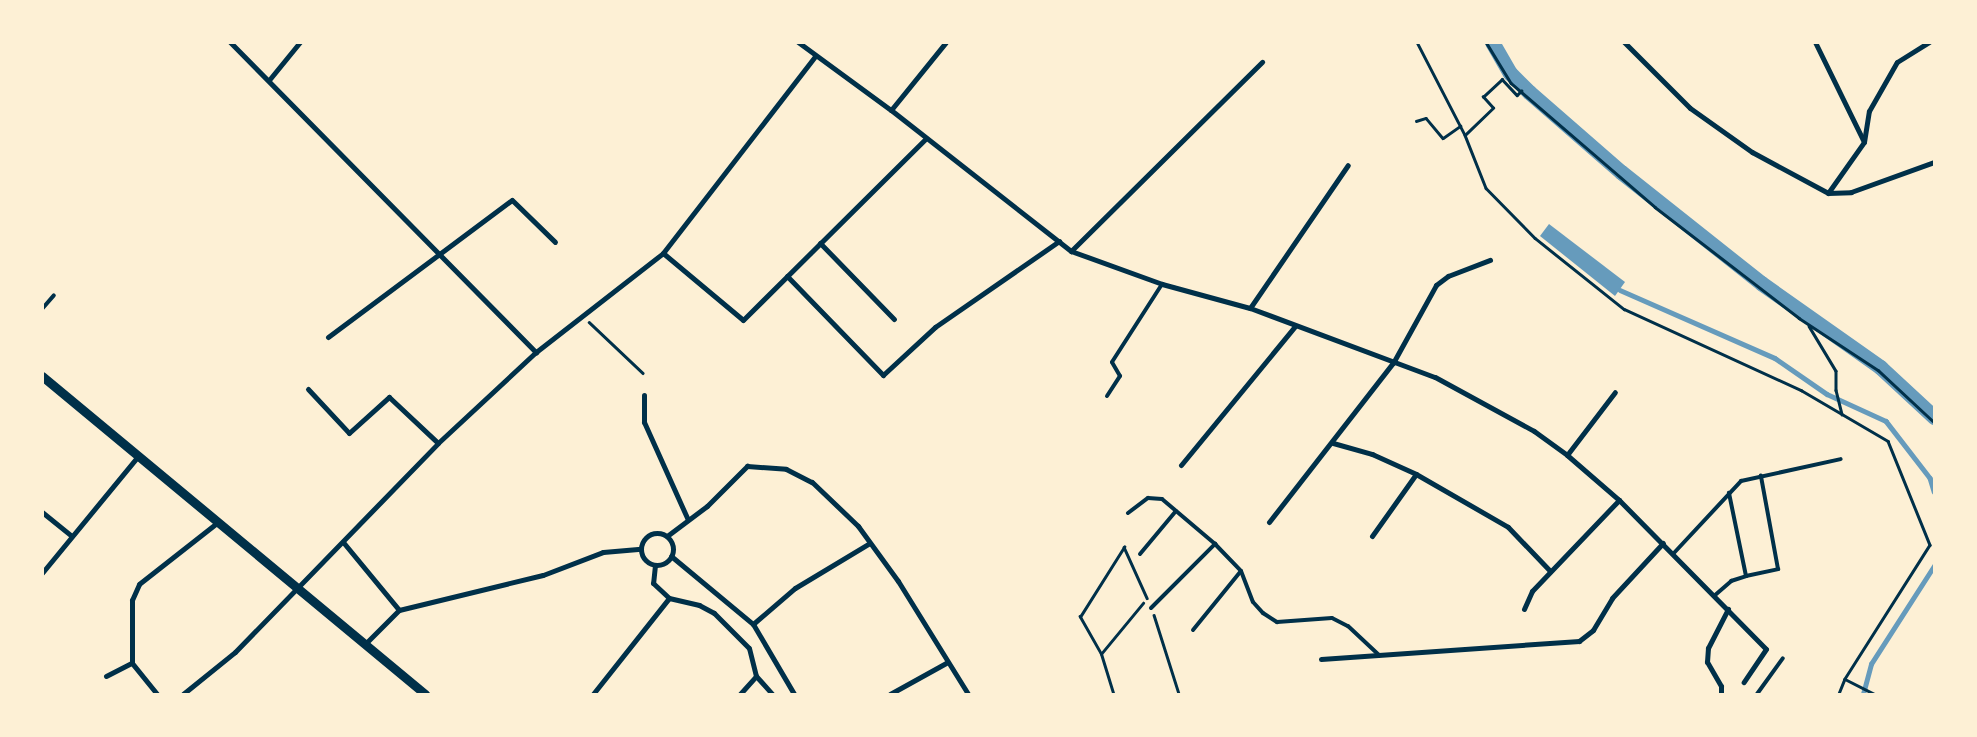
<!DOCTYPE html>
<style>
body{margin:0}
#map{position:relative;width:1977px;height:737px;overflow:hidden;background:#fdf0d5;font-family:"Noto Serif",serif}
div>[style]{position:absolute}
.water>*{inset:0;background:#669bbc}
.stream>*{height:4.5px;margin:-2.25px;padding:0 2.25px;transform-origin:2.25px;border-radius:2.25px;background:#669bbc}
.canal>*{height:15px;margin:-7.5px;padding:0 7.5px;transform-origin:7.5px;border-radius:7.5px;background:#669bbc}
.path>*{height:2.5px;margin:-1.25px;padding:0 1.25px;transform-origin:1.25px;border-radius:1.25px;background:#003049}
.service>*{height:4px;margin:-2px;padding:0 2px;transform-origin:2px;border-radius:2px;background:#003049}
.minor>*{height:5px;margin:-2.5px;padding:0 2.5px;transform-origin:2.5px;border-radius:2.5px;background:#003049}
.minor>.ring{margin:-2.5px;padding:0;box-sizing:content-box;background:none;border:5px solid #003049;border-radius:50%}
.tertiary>*{height:9px;margin:-4.5px;padding:0 4.5px;transform-origin:4.5px;border-radius:4.5px;background:#003049}
span{translate:-50% -50%;white-space:nowrap;text-align:center;line-height:1.15;-webkit-text-stroke:5px #fdf0d5;paint-order:stroke}
.frame{position:absolute;inset:0;border:44px solid #fdf0d5;pointer-events:none}
</style>
<div id="map">
<div class="water">
<i style="clip-path:polygon(1549px 224px,1625px 282px,1615px 296px,1540px 236px)"></i>
</div>
<div class="stream">
<i style="left:1620px;top:290px;width:169px;rotate:23.7deg"></i>
<i style="left:1775px;top:358px;width:63px;rotate:34.7deg"></i>
<i style="left:1827px;top:394px;width:65px;rotate:24.6deg"></i>
<i style="left:1886px;top:421px;width:72px;rotate:52.3deg"></i>
<i style="left:1930px;top:478px;width:14px;rotate:73deg"></i>
<i style="left:1863px;top:694px;width:31px;rotate:-75deg"></i>
<i style="left:1871px;top:664px;width:117px;rotate:-57.3deg"></i>
</div>
<div class="canal">
<i style="left:1492px;top:42px;width:36px;rotate:60deg"></i>
<i style="left:1510px;top:73px;width:27px;rotate:45deg"></i>
<i style="left:1529px;top:92px;width:122px;rotate:41deg"></i>
<i style="left:1621px;top:172px;width:179px;rotate:38.4deg"></i>
<i style="left:1761px;top:283px;width:146px;rotate:35.2deg"></i>
<i style="left:1880px;top:367px;width:74px;rotate:42.8deg"></i>
</div>
<div class="path">
<i style="left:1417px;top:42px;width:105px;rotate:62.7deg"></i>
<i style="left:1465px;top:135px;width:57px;rotate:68.4deg"></i>
<i style="left:1486px;top:188px;width:70px;rotate:45.6deg"></i>
<i style="left:1535px;top:238px;width:114px;rotate:38.6deg"></i>
<i style="left:1624px;top:309px;width:195px;rotate:24.6deg"></i>
<i style="left:1801px;top:390px;width:101px;rotate:30.4deg"></i>
<i style="left:1888px;top:441px;width:112px;rotate:68deg"></i>
<i style="left:1930px;top:545px;width:159px;rotate:122.4deg"></i>
<i style="left:1845px;top:679px;width:16px;rotate:112deg"></i>
<i style="left:1486px;top:42px;width:48px;rotate:58.6deg"></i>
<i style="left:1511px;top:83px;width:190px;rotate:40.7deg"></i>
<i style="left:1655px;top:207px;width:182px;rotate:37.6deg"></i>
<i style="left:1799px;top:318px;width:95px;rotate:33.4deg"></i>
<i style="left:1878px;top:370px;width:76px;rotate:42.9deg"></i>
<i style="left:1416px;top:121px;width:10px;rotate:-17deg"></i>
<i style="left:1426px;top:118px;width:26px;rotate:50deg"></i>
<i style="left:1443px;top:138px;width:21px;rotate:-35deg"></i>
<i style="left:1465px;top:135px;width:39px;rotate:-44deg"></i>
<i style="left:1493px;top:108px;width:15px;rotate:-132deg"></i>
<i style="left:1483px;top:97px;width:26px;rotate:-43deg"></i>
<i style="left:1502px;top:79px;width:22px;rotate:47deg"></i>
<i style="left:1517px;top:95px;width:6px;rotate:-45deg"></i>
<i style="left:589px;top:322px;width:74px;rotate:43.4deg"></i>
<i style="left:1809px;top:326px;width:52px;rotate:59deg"></i>
<i style="left:1836px;top:371px;width:19px;rotate:90deg"></i>
<i style="left:1836px;top:390px;width:25px;rotate:76deg"></i>
<i style="left:1124px;top:547px;width:56px;rotate:65.7deg"></i>
<i style="left:1154px;top:615px;width:83px;rotate:72.4deg"></i>
<i style="left:1101px;top:654px;width:66px;rotate:-50.5deg"></i>
<i style="left:1845px;top:679px;width:34px;rotate:27deg"></i>
<i style="left:1113px;top:693px;width:41px;rotate:-107.1deg"></i>
<i style="left:1101px;top:654px;width:43px;rotate:-119.6deg"></i>
<i style="left:1080px;top:617px;width:83px;rotate:-57.8deg"></i>
</div>
<div class="service">
<i style="left:42px;top:309px;width:18px;rotate:-49deg"></i>
<i style="left:1107px;top:396px;width:24px;rotate:-57deg"></i>
<i style="left:1120px;top:376px;width:16px;rotate:-120deg"></i>
<i style="left:1112px;top:362px;width:93px;rotate:-57.3deg"></i>
<i style="left:1128px;top:513px;width:25px;rotate:-37deg"></i>
<i style="left:1148px;top:498px;width:14px;rotate:4deg"></i>
<i style="left:1162px;top:499px;width:70px;rotate:40.3deg"></i>
<i style="left:1215px;top:544px;width:37px;rotate:46deg"></i>
<i style="left:1241px;top:571px;width:33px;rotate:69deg"></i>
<i style="left:1253px;top:602px;width:15px;rotate:48deg"></i>
<i style="left:1263px;top:613px;width:17px;rotate:33deg"></i>
<i style="left:1277px;top:622px;width:55px;rotate:-4.2deg"></i>
<i style="left:1332px;top:618px;width:18px;rotate:27deg"></i>
<i style="left:1348px;top:626px;width:42px;rotate:43.1deg"></i>
<i style="left:1140px;top:554px;width:56px;rotate:-50.1deg"></i>
<i style="left:1673px;top:554px;width:100px;rotate:-47deg"></i>
<i style="left:1741px;top:481px;width:102px;rotate:-12.4deg"></i>
<i style="left:1746px;top:576px;width:33px;rotate:-12deg"></i>
<i style="left:1778px;top:569px;width:95px;rotate:-100.4deg"></i>
<i style="left:1714px;top:596px;width:23px;rotate:-41deg"></i>
<i style="left:1731px;top:581px;width:16px;rotate:-18deg"></i>
<i style="left:1746px;top:576px;width:85px;rotate:-101.6deg"></i>
<i style="left:1151px;top:608px;width:91px;rotate:-45deg"></i>
<i style="left:1193px;top:630px;width:76px;rotate:-50.9deg"></i>
<i style="left:1757px;top:694px;width:44px;rotate:-54.2deg"></i>
</div>
<div class="minor">
<i style="left:230px;top:42px;width:436px;rotate:45.4deg"></i>
<i style="left:798px;top:42px;width:115px;rotate:36.2deg"></i>
<i style="left:891px;top:110px;width:229px;rotate:38.1deg"></i>
<i style="left:1071px;top:251px;width:97px;rotate:19.9deg"></i>
<i style="left:1162px;top:284px;width:91px;rotate:15.3deg"></i>
<i style="left:1250px;top:308px;width:197px;rotate:20.5deg"></i>
<i style="left:1435px;top:377px;width:113px;rotate:28.6deg"></i>
<i style="left:1534px;top:431px;width:41px;rotate:36deg"></i>
<i style="left:1567px;top:455px;width:69px;rotate:40.9deg"></i>
<i style="left:1619px;top:500px;width:209px;rotate:45.4deg"></i>
<i style="left:1766px;top:649px;width:40px;rotate:124deg"></i>
<i style="left:1624px;top:42px;width:93px;rotate:45deg"></i>
<i style="left:1690px;top:108px;width:76px;rotate:35.4deg"></i>
<i style="left:1752px;top:152px;width:86px;rotate:28.3deg"></i>
<i style="left:1815px;top:42px;width:111px;rotate:63.9deg"></i>
<i style="left:269px;top:80px;width:49px;rotate:-50.8deg"></i>
<i style="left:891px;top:110px;width:87px;rotate:-51deg"></i>
<i style="left:1828px;top:193px;width:62px;rotate:-54.8deg"></i>
<i style="left:1864px;top:142px;width:31px;rotate:-81deg"></i>
<i style="left:1869px;top:111px;width:56px;rotate:-60.3deg"></i>
<i style="left:1897px;top:62px;width:38px;rotate:-32deg"></i>
<i style="left:1828px;top:193px;width:23px;rotate:-2deg"></i>
<i style="left:1851px;top:192px;width:88px;rotate:-19.9deg"></i>
<i style="left:820px;top:243px;width:106px;rotate:45.8deg"></i>
<i style="left:1071px;top:251px;width:269px;rotate:-44.7deg"></i>
<i style="left:663px;top:253px;width:104px;rotate:39.9deg"></i>
<i style="left:743px;top:320px;width:258px;rotate:-44.8deg"></i>
<i style="left:787px;top:276px;width:138px;rotate:45.9deg"></i>
<i style="left:883px;top:375px;width:71px;rotate:-42.7deg"></i>
<i style="left:935px;top:327px;width:151px;rotate:-34.7deg"></i>
<i style="left:1250px;top:308px;width:173px;rotate:-55.6deg"></i>
<i style="left:328px;top:337px;width:229px;rotate:-36.7deg"></i>
<i style="left:512px;top:200px;width:60px;rotate:44.3deg"></i>
<i style="left:308px;top:389px;width:60px;rotate:47deg"></i>
<i style="left:349px;top:433px;width:54px;rotate:-42deg"></i>
<i style="left:389px;top:397px;width:67px;rotate:43.2deg"></i>
<i style="left:644px;top:395px;width:27px;rotate:90deg"></i>
<i style="left:644px;top:422px;width:107px;rotate:65.8deg"></i>
<i style="left:1333px;top:443px;width:41px;rotate:15.8deg"></i>
<i style="left:1372px;top:454px;width:48px;rotate:24.4deg"></i>
<i style="left:1416px;top:474px;width:106px;rotate:29.9deg"></i>
<i style="left:1508px;top:527px;width:61px;rotate:46.3deg"></i>
<i style="left:1567px;top:455px;width:79px;rotate:-52.7deg"></i>
<i style="left:1181px;top:465px;width:180px;rotate:-50.6deg"></i>
<i style="left:42px;top:512px;width:38px;rotate:39deg"></i>
<i style="left:1269px;top:522px;width:202px;rotate:-52.1deg"></i>
<i style="left:1393px;top:363px;width:89px;rotate:-61.1deg"></i>
<i style="left:1436px;top:285px;width:15px;rotate:-37deg"></i>
<i style="left:1448px;top:276px;width:45px;rotate:-20.9deg"></i>
<i class="ring" style="left:641px;top:533px;width:27px;height:27px"></i>
<i style="left:667px;top:536px;width:50px;rotate:-36.9deg"></i>
<i style="left:707px;top:506px;width:57px;rotate:-45deg"></i>
<i style="left:747px;top:466px;width:39px;rotate:4deg"></i>
<i style="left:786px;top:469px;width:29px;rotate:27deg"></i>
<i style="left:812px;top:482px;width:64px;rotate:43.7deg"></i>
<i style="left:858px;top:526px;width:68px;rotate:54deg"></i>
<i style="left:898px;top:581px;width:133px;rotate:58.2deg"></i>
<i style="left:1372px;top:536px;width:76px;rotate:-54.6deg"></i>
<i style="left:343px;top:542px;width:88px;rotate:50.5deg"></i>
<i style="left:671px;top:556px;width:107px;rotate:39.7deg"></i>
<i style="left:753px;top:624px;width:81px;rotate:59.6deg"></i>
<i style="left:655px;top:565px;width:18px;rotate:96deg"></i>
<i style="left:653px;top:583px;width:22px;rotate:43deg"></i>
<i style="left:669px;top:598px;width:31px;rotate:13deg"></i>
<i style="left:699px;top:605px;width:17px;rotate:28deg"></i>
<i style="left:714px;top:613px;width:49px;rotate:45deg"></i>
<i style="left:749px;top:648px;width:29px;rotate:76deg"></i>
<i style="left:756px;top:676px;width:24px;rotate:48deg"></i>
<i style="left:42px;top:573px;width:151px;rotate:-50.6deg"></i>
<i style="left:1524px;top:609px;width:20px;rotate:-66deg"></i>
<i style="left:1532px;top:591px;width:126px;rotate:-46.3deg"></i>
<i style="left:753px;top:624px;width:55px;rotate:-40.6deg"></i>
<i style="left:795px;top:588px;width:87px;rotate:-31deg"></i>
<i style="left:365px;top:644px;width:48px;rotate:-45deg"></i>
<i style="left:399px;top:610px;width:148px;rotate:-13.7deg"></i>
<i style="left:543px;top:575px;width:64px;rotate:-21deg"></i>
<i style="left:603px;top:552px;width:38px;rotate:-5deg"></i>
<i style="left:1321px;top:659px;width:259px;rotate:-4deg"></i>
<i style="left:1579px;top:641px;width:18px;rotate:-38deg"></i>
<i style="left:1593px;top:630px;width:37px;rotate:-59deg"></i>
<i style="left:1612px;top:598px;width:75px;rotate:-47.2deg"></i>
<i style="left:106px;top:676px;width:29px;rotate:-27deg"></i>
<i style="left:157px;top:694px;width:40px;rotate:-129deg"></i>
<i style="left:132px;top:663px;width:63px;rotate:-90deg"></i>
<i style="left:132px;top:600px;width:17px;rotate:-66deg"></i>
<i style="left:139px;top:584px;width:100px;rotate:-38.1deg"></i>
<i style="left:183px;top:694px;width:67px;rotate:-38.9deg"></i>
<i style="left:235px;top:652px;width:291px;rotate:-45.8deg"></i>
<i style="left:438px;top:443px;width:134px;rotate:-42.9deg"></i>
<i style="left:536px;top:352px;width:161px;rotate:-37.9deg"></i>
<i style="left:663px;top:253px;width:249px;rotate:-52.3deg"></i>
<i style="left:593px;top:694px;width:122px;rotate:-51.6deg"></i>
<i style="left:740px;top:694px;width:24px;rotate:-48deg"></i>
<i style="left:890px;top:694px;width:64px;rotate:-29deg"></i>
<i style="left:1721px;top:694px;width:8px;rotate:-90deg"></i>
<i style="left:1721px;top:686px;width:28px;rotate:-120deg"></i>
<i style="left:1707px;top:662px;width:14px;rotate:-86deg"></i>
<i style="left:1708px;top:648px;width:44px;rotate:-62.9deg"></i>
</div>
<div class="tertiary">
<i style="left:42px;top:376px;width:498px;rotate:39.7deg"></i>
</div>
<div class="frame"></div>
</div>
